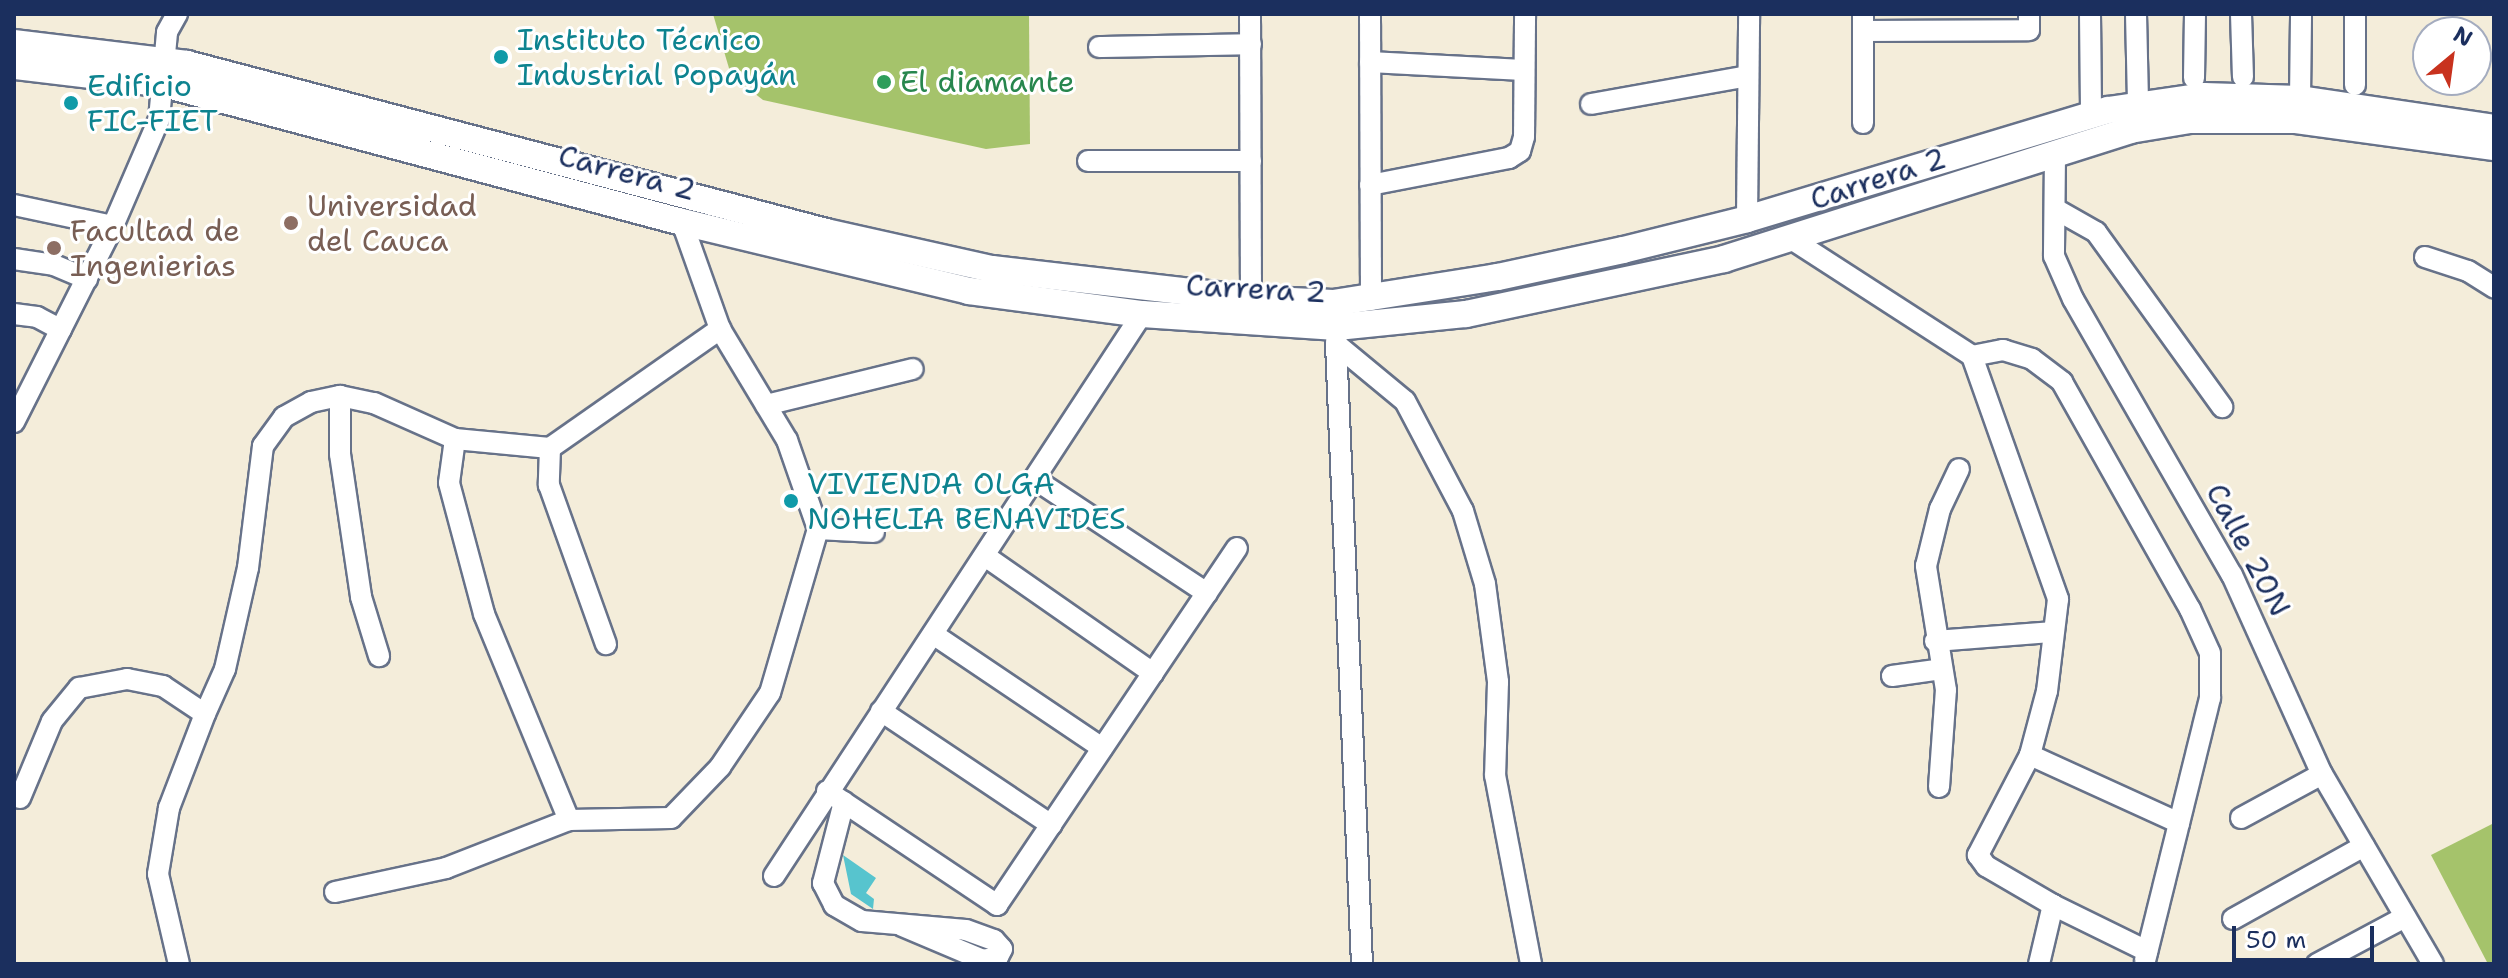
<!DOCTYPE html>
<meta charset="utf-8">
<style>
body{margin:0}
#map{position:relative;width:2508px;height:978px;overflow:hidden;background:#f4edda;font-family:"Shantell Sans",sans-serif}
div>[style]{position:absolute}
.green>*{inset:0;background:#a5c36b}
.water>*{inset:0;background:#57c4ce}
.roads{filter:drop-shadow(2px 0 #677289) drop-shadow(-2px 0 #677289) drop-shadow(0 2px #677289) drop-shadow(0 -2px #677289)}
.minor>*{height:20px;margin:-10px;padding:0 10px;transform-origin:10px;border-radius:10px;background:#fff}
.major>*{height:26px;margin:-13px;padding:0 13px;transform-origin:13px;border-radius:13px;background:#fff}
.dots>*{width:22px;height:22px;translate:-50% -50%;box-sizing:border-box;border:4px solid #fff;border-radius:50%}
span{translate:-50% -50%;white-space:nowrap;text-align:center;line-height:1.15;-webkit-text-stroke:6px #fff;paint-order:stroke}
.culture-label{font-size:30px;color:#0d838f}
.left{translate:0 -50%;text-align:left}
.leisure-label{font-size:30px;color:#27864d}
.street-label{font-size:30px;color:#1b2f5e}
.education-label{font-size:30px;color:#785e54}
.frame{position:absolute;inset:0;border:16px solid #1b2f5e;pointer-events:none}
.north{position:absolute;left:2412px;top:16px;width:80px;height:80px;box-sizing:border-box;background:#fff;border:2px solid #a4acbf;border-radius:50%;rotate:29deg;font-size:22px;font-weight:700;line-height:32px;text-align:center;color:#1b2f5e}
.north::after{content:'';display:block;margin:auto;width:28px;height:36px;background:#c8321e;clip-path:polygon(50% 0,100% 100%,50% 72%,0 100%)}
.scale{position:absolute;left:2232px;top:926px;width:142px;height:36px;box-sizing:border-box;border:4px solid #1b2f5e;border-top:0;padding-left:10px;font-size:24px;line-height:28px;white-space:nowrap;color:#1b2f5e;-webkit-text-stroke:6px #fff;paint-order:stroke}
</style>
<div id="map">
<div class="green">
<i style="clip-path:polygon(713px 14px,1029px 14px,1030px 144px,986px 149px,763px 100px,731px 75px)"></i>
<i style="clip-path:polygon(2494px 823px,2494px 964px,2488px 964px,2431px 855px)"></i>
</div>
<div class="water">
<i style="clip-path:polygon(843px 855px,876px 878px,866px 893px,874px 899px,873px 909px,851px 894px)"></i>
</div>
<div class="roads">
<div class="minor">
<i style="left:1250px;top:14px;width:285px;rotate:89.8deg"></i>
<i style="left:1370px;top:14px;width:286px;rotate:89.8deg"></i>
<i style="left:2090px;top:14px;width:101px;rotate:89.4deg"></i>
<i style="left:2136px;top:14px;width:91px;rotate:88.7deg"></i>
<i style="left:2241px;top:14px;width:63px;rotate:88.2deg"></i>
<i style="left:2355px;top:14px;width:71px;rotate:90deg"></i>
<i style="left:1863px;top:31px;width:166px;rotate:-0.3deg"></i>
<i style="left:2029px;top:30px;width:16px;rotate:-90deg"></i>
<i style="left:1099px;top:47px;width:152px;rotate:-1.1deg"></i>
<i style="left:1370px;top:62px;width:153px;rotate:3deg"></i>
<i style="left:2194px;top:78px;width:64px;rotate:-89.1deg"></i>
<i style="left:2300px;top:99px;width:85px;rotate:-89.3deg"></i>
<i style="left:1591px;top:104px;width:159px;rotate:-10.1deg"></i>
<i style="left:1863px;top:123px;width:109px;rotate:-90deg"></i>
<i style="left:2055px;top:155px;width:101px;rotate:90.6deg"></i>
<i style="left:2054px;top:256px;width:47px;rotate:66.2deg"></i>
<i style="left:2073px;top:299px;width:319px;rotate:60.1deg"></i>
<i style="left:2232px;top:575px;width:218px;rotate:65.7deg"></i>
<i style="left:2322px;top:774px;width:220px;rotate:59.7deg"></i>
<i style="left:1088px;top:161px;width:163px"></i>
<i style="left:1370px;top:185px;width:142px;rotate:-11deg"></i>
<i style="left:1509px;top:158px;width:13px;rotate:-32deg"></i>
<i style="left:1520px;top:151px;width:15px;rotate:-74deg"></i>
<i style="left:1524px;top:137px;width:123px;rotate:-89.5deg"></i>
<i style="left:14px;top:205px;width:101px;rotate:12deg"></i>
<i style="left:2057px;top:210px;width:45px;rotate:29.4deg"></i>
<i style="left:2096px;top:232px;width:216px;rotate:54.2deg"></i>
<i style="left:1747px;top:219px;width:205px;rotate:-89.4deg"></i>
<i style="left:1793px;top:240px;width:213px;rotate:32.9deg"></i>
<i style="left:1972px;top:356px;width:258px;rotate:70.5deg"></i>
<i style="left:2058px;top:599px;width:93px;rotate:96.8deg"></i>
<i style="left:2047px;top:691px;width:66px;rotate:104.9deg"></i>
<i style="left:2030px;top:755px;width:113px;rotate:117.5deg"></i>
<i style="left:1978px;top:855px;width:14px;rotate:54deg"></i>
<i style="left:1986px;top:866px;width:78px;rotate:30.2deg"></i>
<i style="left:2053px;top:905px;width:105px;rotate:26.1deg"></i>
<i style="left:2425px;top:257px;width:45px;rotate:18deg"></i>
<i style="left:2468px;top:271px;width:31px;rotate:32deg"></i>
<i style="left:14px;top:259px;width:40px;rotate:8.5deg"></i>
<i style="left:54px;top:265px;width:36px;rotate:23deg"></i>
<i style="left:14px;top:314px;width:23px;rotate:7deg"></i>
<i style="left:37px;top:317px;width:27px;rotate:28deg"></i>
<i style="left:1337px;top:327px;width:17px;rotate:93deg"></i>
<i style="left:1336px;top:344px;width:89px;rotate:39.6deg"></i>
<i style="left:1405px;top:401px;width:124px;rotate:62.2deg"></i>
<i style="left:1463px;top:511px;width:76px;rotate:73.2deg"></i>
<i style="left:1485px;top:584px;width:99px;rotate:82.4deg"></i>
<i style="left:1498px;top:682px;width:93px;rotate:91.8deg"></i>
<i style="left:1495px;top:775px;width:192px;rotate:79.2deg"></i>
<i style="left:1336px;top:344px;width:621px;rotate:87.6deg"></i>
<i style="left:1972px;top:356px;width:32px;rotate:-11deg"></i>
<i style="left:2003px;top:350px;width:30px;rotate:17deg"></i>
<i style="left:2032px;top:359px;width:38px;rotate:37deg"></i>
<i style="left:2062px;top:382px;width:261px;rotate:60.6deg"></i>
<i style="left:2190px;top:609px;width:48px;rotate:65.6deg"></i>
<i style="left:2210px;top:653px;width:45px;rotate:90deg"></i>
<i style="left:2210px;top:698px;width:271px;rotate:103.9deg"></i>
<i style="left:340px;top:396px;width:58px;rotate:90deg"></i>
<i style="left:340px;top:454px;width:145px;rotate:81.6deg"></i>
<i style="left:361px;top:597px;width:62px;rotate:73deg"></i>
<i style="left:766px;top:405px;width:151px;rotate:-13.8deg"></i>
<i style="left:14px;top:422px;width:220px;rotate:-63.2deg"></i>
<i style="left:113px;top:226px;width:116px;rotate:-66.7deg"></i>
<i style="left:159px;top:119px;width:87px;rotate:-84.7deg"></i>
<i style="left:167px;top:32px;width:21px;rotate:-61deg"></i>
<i style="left:455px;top:439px;width:44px;rotate:97.8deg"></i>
<i style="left:449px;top:483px;width:136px;rotate:75deg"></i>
<i style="left:484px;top:614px;width:223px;rotate:67.6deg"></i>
<i style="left:550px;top:448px;width:37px;rotate:92deg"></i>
<i style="left:549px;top:485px;width:169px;rotate:70.3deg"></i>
<i style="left:1036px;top:480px;width:205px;rotate:33.5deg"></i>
<i style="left:818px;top:529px;width:56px;rotate:3.1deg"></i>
<i style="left:985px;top:556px;width:205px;rotate:34.9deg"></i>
<i style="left:933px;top:634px;width:204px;rotate:34deg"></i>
<i style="left:1935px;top:641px;width:116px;rotate:-4.4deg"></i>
<i style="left:1892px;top:676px;width:50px;rotate:-8deg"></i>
<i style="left:881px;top:711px;width:205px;rotate:33.8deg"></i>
<i style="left:205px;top:714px;width:49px;rotate:-66deg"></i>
<i style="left:225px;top:669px;width:104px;rotate:-77.2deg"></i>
<i style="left:248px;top:568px;width:123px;rotate:-83deg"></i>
<i style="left:263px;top:446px;width:36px;rotate:-54deg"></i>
<i style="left:284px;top:417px;width:31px;rotate:-29deg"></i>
<i style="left:311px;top:402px;width:30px;rotate:-12deg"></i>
<i style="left:340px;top:396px;width:35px;rotate:12deg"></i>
<i style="left:374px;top:403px;width:89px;rotate:24deg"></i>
<i style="left:455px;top:439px;width:95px;rotate:5.4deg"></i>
<i style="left:550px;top:448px;width:208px;rotate:-35deg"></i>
<i style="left:2030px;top:755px;width:164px;rotate:24.5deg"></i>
<i style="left:1939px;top:787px;width:97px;rotate:-85.9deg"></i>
<i style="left:1946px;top:690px;width:126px;rotate:-99.2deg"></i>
<i style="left:1926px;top:566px;width:59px;rotate:-76.2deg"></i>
<i style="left:1940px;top:509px;width:44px;rotate:-64.6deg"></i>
<i style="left:827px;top:791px;width:205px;rotate:33.8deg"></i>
<i style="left:997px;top:905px;width:430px;rotate:-56.1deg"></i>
<i style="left:20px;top:798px;width:83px;rotate:-67.4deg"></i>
<i style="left:52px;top:721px;width:43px;rotate:-50.7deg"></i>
<i style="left:79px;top:688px;width:49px;rotate:-10.6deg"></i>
<i style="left:127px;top:679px;width:37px;rotate:11deg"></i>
<i style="left:163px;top:686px;width:50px;rotate:33.7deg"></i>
<i style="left:205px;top:714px;width:101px;rotate:111deg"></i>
<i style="left:169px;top:808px;width:67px;rotate:99.5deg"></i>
<i style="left:158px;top:874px;width:92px;rotate:76.9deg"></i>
<i style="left:844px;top:802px;width:84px;rotate:104.5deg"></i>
<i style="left:823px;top:883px;width:25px;rotate:63deg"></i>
<i style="left:834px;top:905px;width:32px;rotate:30deg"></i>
<i style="left:862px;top:921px;width:104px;rotate:4.9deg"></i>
<i style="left:966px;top:930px;width:30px;rotate:20deg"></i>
<i style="left:994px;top:940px;width:12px;rotate:48deg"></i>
<i style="left:1002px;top:949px;width:9px;rotate:117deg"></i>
<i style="left:998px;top:957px;width:15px;rotate:169deg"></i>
<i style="left:983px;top:960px;width:88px;rotate:-157.2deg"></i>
<i style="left:2241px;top:818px;width:92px;rotate:-28.5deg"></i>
<i style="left:774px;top:876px;width:672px;rotate:-56.78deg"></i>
<i style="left:335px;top:892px;width:114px;rotate:-12.2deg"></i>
<i style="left:446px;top:868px;width:132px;rotate:-21.3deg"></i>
<i style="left:569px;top:820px;width:102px;rotate:-1.1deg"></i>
<i style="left:671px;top:818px;width:71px;rotate:-46.1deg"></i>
<i style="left:720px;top:767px;width:89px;rotate:-56deg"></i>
<i style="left:770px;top:693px;width:171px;rotate:-73.7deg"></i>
<i style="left:818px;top:529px;width:94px;rotate:-109.2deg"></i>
<i style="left:787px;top:440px;width:130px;rotate:-121.1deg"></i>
<i style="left:720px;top:329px;width:114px;rotate:-109.6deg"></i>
<i style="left:2233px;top:919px;width:150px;rotate:-29.1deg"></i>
<i style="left:2039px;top:964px;width:61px;rotate:-76.7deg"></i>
<i style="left:2317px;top:964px;width:100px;rotate:-28.1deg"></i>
</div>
<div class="major">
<i style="left:14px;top:43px;width:174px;rotate:6.9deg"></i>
<i style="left:187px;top:64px;width:661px;rotate:14.73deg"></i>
<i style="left:826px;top:232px;width:170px;rotate:12.6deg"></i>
<i style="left:992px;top:269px;width:261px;rotate:6.6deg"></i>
<i style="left:1251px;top:299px;width:82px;rotate:2.8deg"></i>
<i style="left:1333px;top:303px;width:167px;rotate:-9deg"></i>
<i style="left:1498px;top:277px;width:128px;rotate:-12.2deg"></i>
<i style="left:1623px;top:250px;width:128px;rotate:-14deg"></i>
<i style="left:1747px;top:219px;width:377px;rotate:-16.8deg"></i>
<i style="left:2108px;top:110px;width:97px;rotate:-8.3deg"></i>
<i style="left:2204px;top:96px;width:96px;rotate:1.8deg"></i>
<i style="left:2300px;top:99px;width:196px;rotate:8.5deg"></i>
<i style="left:14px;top:66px;width:151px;rotate:6.8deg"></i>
<i style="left:164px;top:84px;width:536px;rotate:14.92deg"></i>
<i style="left:682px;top:222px;width:295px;rotate:13.5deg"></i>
<i style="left:969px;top:291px;width:175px;rotate:7.6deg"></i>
<i style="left:1142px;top:314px;width:195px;rotate:3.8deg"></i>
<i style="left:1337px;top:327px;width:130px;rotate:-5.8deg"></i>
<i style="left:1466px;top:314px;width:264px;rotate:-12deg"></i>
<i style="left:1724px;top:259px;width:426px;rotate:-17.6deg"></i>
<i style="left:2130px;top:130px;width:61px;rotate:-9.5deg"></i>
<i style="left:2190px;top:120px;width:106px"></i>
<i style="left:2296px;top:120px;width:200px;rotate:7.8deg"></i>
</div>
</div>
<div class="dots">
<i style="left:501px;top:57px;background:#0f9aa8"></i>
<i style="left:884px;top:82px;background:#2e9e5b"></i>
<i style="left:71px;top:103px;background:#0f9aa8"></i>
<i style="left:291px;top:223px;background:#8d6e63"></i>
<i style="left:54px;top:248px;background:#8d6e63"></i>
<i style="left:791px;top:501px;background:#0f9aa8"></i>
</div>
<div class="culture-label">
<span class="left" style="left:517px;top:57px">Instituto Técnico<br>Industrial Popayán</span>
<span class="left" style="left:87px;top:103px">Edificio<br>FIC-FIET</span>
<span class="left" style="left:807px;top:501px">VIVIENDA OLGA<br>NOHELIA BENAVIDES</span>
</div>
<div class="leisure-label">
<span class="left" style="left:900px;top:82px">El diamante</span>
</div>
<div class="street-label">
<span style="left:627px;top:173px;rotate:15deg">Carrera 2</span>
<span style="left:1878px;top:179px;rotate:-18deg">Carrera 2</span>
<span style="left:1256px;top:289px;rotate:3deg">Carrera 2</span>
<span style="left:2248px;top:550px;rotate:62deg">Calle 20N</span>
</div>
<div class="education-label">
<span class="left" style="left:307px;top:223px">Universidad<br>del Cauca</span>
<span class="left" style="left:70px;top:248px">Facultad de<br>Ingenierias</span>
</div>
<div class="frame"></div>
<div class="north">N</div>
<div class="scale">50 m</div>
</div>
